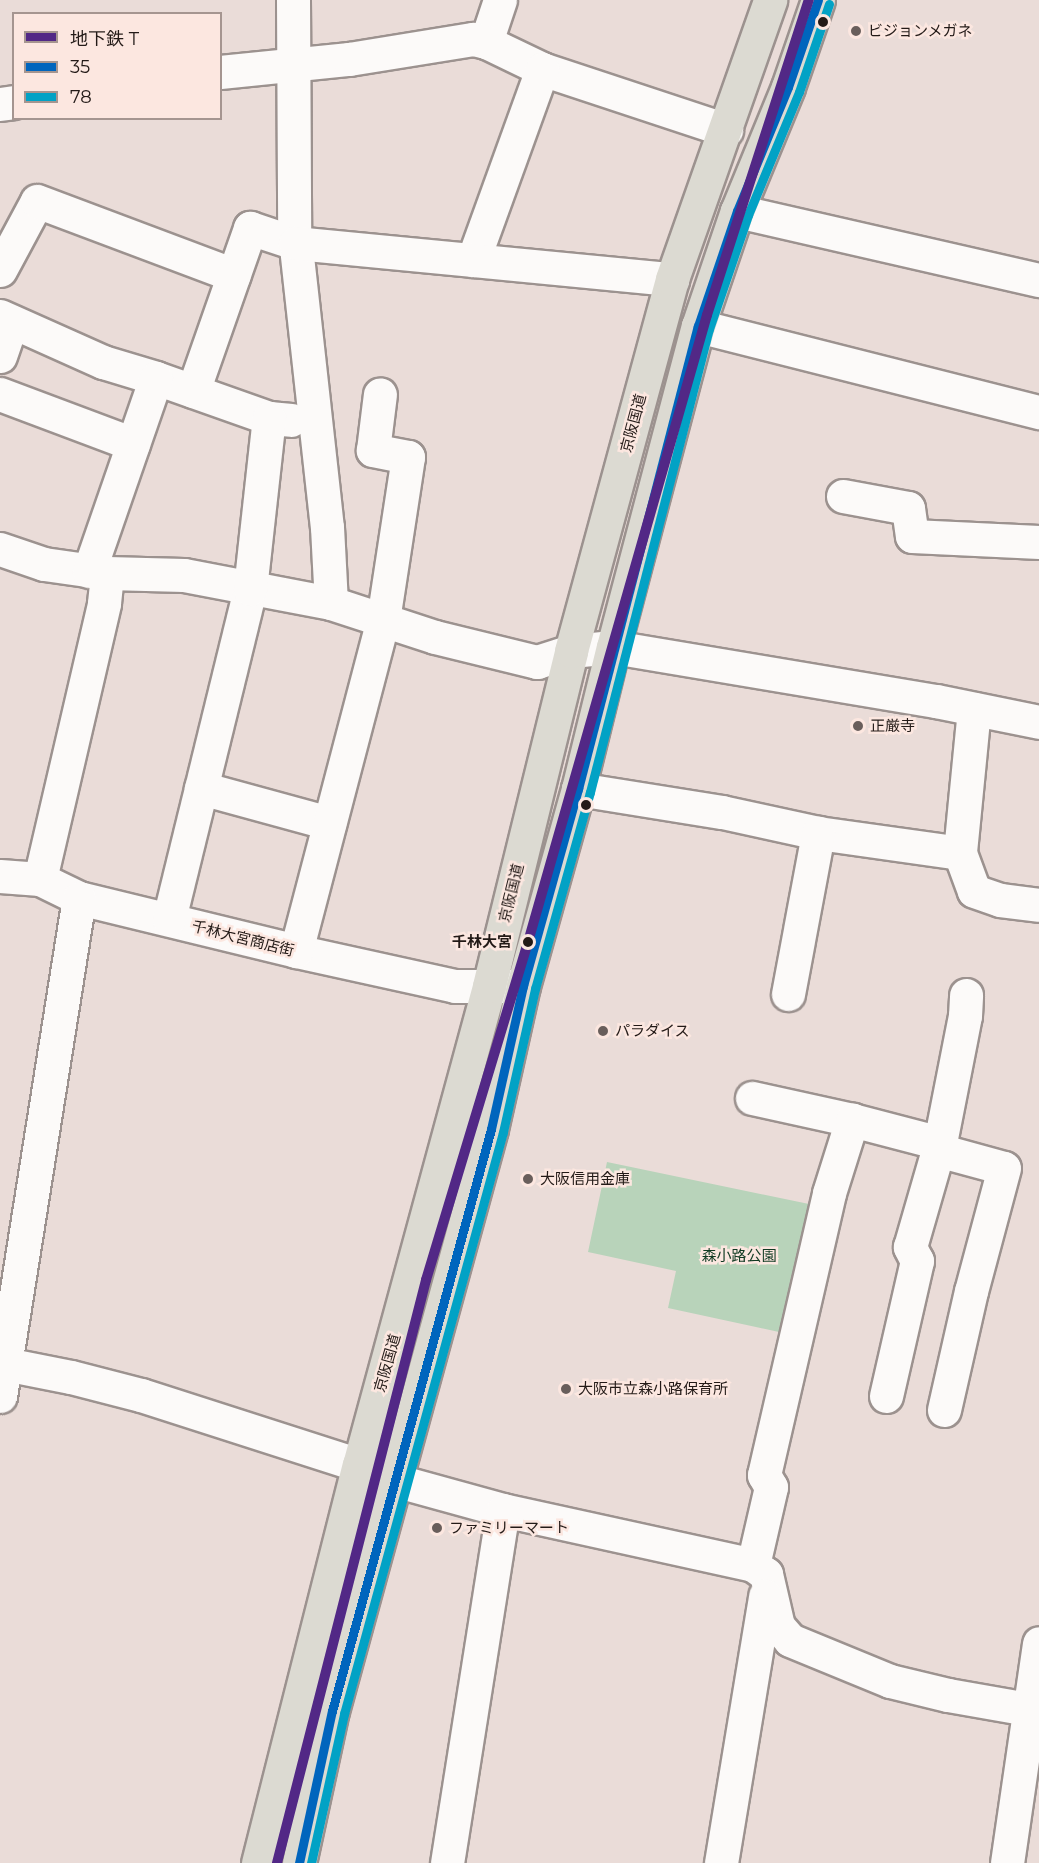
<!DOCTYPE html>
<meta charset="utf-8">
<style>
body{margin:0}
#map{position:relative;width:1039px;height:1863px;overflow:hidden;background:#eadcd8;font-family:Montserrat,"Noto Sans JP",sans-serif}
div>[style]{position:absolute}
.green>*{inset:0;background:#b8d3ba}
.roads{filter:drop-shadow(2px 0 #9c928f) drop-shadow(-2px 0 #9c928f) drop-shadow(0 2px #9c928f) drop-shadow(0 -2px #9c928f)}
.minor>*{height:33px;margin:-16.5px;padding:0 16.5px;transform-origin:16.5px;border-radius:16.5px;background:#fcfaf9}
.secondary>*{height:33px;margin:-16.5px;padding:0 16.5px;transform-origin:16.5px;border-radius:16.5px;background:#fcfaf9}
.trunk>*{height:33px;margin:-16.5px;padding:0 16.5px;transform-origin:16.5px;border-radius:16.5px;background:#dcdad2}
.bus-1>*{height:9px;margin:-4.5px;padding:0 4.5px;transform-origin:4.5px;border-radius:4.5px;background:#0065bd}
.bus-2>*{height:9px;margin:-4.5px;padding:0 4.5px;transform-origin:4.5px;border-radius:4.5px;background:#02a2c5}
.metro-1>*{height:10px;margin:-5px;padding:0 5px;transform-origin:5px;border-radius:5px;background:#522886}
.dots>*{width:16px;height:16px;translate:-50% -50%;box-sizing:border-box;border:3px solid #fce7e0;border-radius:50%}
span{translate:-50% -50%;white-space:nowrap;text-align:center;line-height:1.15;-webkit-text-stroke:5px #fce7e0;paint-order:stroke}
.poi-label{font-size:15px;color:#231a17}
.left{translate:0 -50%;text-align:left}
.street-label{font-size:15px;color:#231a17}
.stop-label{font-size:15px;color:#231a17;font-weight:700}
.right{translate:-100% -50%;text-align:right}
.park-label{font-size:15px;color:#103a22}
.legend{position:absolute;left:12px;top:12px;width:210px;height:108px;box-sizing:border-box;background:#fce7e0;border:2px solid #a59590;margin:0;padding:8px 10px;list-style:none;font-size:18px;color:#231a17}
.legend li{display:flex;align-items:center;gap:12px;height:30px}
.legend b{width:30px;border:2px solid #a59590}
</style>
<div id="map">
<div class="green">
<i style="clip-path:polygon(607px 1162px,809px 1204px,817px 1217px,788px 1334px,668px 1308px,676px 1271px,588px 1252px)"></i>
</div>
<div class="roads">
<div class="minor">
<i style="left:293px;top:0;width:229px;rotate:89.7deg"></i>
<i style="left:294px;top:229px;width:300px;rotate:83.7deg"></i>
<i style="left:327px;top:527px;width:76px;rotate:87deg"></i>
<i style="left:486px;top:42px;width:44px;rotate:-71.6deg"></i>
<i style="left:220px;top:72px;width:130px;rotate:-5.8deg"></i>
<i style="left:349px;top:59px;width:126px;rotate:-9.2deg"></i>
<i style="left:473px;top:39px;width:13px;rotate:13deg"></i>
<i style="left:486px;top:42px;width:62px;rotate:25.7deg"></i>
<i style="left:542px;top:69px;width:194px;rotate:18.3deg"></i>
<i style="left:0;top:104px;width:14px;rotate:-8deg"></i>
<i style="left:737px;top:211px;width:310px;rotate:12.9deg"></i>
<i style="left:473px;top:260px;width:203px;rotate:-70.1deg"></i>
<i style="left:0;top:270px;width:78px;rotate:-61.8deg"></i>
<i style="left:37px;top:201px;width:210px;rotate:20.6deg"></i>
<i style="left:0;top:316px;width:113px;rotate:24.1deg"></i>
<i style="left:103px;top:362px;width:55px;rotate:16.8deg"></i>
<i style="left:156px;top:378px;width:120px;rotate:19.5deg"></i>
<i style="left:269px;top:418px;width:22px;rotate:5deg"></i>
<i style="left:698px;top:326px;width:352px;rotate:14.2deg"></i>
<i style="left:0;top:356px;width:36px;rotate:-71deg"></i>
<i style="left:193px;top:391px;width:173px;rotate:-70.7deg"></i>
<i style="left:250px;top:228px;width:47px;rotate:18.4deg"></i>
<i style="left:295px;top:243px;width:379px;rotate:5.5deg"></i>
<i style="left:0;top:394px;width:142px;rotate:20.6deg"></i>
<i style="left:843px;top:496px;width:66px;rotate:10.5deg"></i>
<i style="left:908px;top:508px;width:28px;rotate:82deg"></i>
<i style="left:912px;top:536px;width:127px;rotate:2.7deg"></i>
<i style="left:0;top:549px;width:46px;rotate:18.8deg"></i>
<i style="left:44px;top:564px;width:64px;rotate:8.1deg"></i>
<i style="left:107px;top:573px;width:77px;rotate:1.5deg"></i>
<i style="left:184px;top:575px;width:150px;rotate:10.8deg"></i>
<i style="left:331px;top:603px;width:109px;rotate:18.1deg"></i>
<i style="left:435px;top:637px;width:105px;rotate:13.8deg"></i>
<i style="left:537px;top:662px;width:36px;rotate:-18deg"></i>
<i style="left:571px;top:651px;width:42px;rotate:-5.4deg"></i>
<i style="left:613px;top:647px;width:327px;rotate:9.5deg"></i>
<i style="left:936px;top:701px;width:105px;rotate:11.5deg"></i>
<i style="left:89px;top:571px;width:204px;rotate:-70.9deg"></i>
<i style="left:974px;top:709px;width:145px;rotate:95.6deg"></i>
<i style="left:960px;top:853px;width:40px;rotate:69.8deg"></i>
<i style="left:974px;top:891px;width:28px;rotate:19deg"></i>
<i style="left:1000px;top:900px;width:39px;rotate:7deg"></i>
<i style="left:201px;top:788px;width:133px;rotate:15.3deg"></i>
<i style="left:578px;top:789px;width:146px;rotate:9.1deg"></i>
<i style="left:722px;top:812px;width:98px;rotate:12.3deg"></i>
<i style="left:818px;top:833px;width:143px;rotate:8deg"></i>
<i style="left:0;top:876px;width:40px;rotate:4.3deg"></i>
<i style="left:40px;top:879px;width:43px;rotate:26deg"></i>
<i style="left:79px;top:898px;width:223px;rotate:13.7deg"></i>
<i style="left:296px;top:951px;width:163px;rotate:12.4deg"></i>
<i style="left:455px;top:986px;width:60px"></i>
<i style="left:40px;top:879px;width:283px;rotate:-76.9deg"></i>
<i style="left:104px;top:603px;width:30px;rotate:-84deg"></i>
<i style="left:169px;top:919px;width:340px;rotate:-76.2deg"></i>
<i style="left:250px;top:589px;width:172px;rotate:-83.7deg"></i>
<i style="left:296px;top:951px;width:342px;rotate:-75.3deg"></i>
<i style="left:383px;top:620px;width:165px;rotate:-81.3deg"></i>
<i style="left:408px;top:457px;width:36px;rotate:-169deg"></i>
<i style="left:373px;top:450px;width:56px;rotate:-82.9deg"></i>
<i style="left:788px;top:994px;width:164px;rotate:-79.4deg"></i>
<i style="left:752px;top:1098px;width:102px;rotate:12.4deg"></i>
<i style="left:940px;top:1143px;width:7px;rotate:106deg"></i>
<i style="left:938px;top:1150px;width:68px;rotate:15.3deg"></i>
<i style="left:1004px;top:1168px;width:127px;rotate:105deg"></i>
<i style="left:971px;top:1291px;width:122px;rotate:102.8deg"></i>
<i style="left:0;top:1363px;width:72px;rotate:11.2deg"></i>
<i style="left:71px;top:1377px;width:72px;rotate:14.4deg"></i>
<i style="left:141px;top:1395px;width:229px;rotate:17.8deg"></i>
<i style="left:359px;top:1465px;width:38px;rotate:23deg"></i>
<i style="left:394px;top:1480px;width:113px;rotate:15.4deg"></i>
<i style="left:503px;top:1510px;width:256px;rotate:12.4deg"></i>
<i style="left:753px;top:1565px;width:16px;rotate:35deg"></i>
<i style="left:766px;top:1574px;width:53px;rotate:77deg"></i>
<i style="left:778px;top:1626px;width:18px;rotate:49deg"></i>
<i style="left:790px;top:1640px;width:108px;rotate:22.3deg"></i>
<i style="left:890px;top:1681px;width:60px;rotate:13.6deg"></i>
<i style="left:948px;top:1695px;width:81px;rotate:9.9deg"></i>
<i style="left:0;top:1396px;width:504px;rotate:-80.99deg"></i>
<i style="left:886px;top:1396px;width:139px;rotate:-77.1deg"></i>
<i style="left:917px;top:1261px;width:16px;rotate:-117deg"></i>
<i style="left:910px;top:1247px;width:101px;rotate:-73.9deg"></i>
<i style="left:753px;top:1565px;width:80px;rotate:-77deg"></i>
<i style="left:771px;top:1487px;width:14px;rotate:-120deg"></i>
<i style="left:764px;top:1475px;width:289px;rotate:-77deg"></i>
<i style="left:829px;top:1193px;width:77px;rotate:-72.5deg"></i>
<i style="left:852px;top:1120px;width:91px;rotate:14.6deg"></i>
<i style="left:940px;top:1143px;width:129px;rotate:-78.9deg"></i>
<i style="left:965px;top:1016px;width:21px;rotate:-87deg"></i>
<i style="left:447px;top:1863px;width:357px;rotate:-81deg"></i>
<i style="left:721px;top:1863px;width:271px;rotate:-80.6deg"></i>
</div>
<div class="secondary">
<i style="left:1007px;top:1863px;width:222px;rotate:-81.7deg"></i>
</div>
<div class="trunk">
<i style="left:258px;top:1863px;width:411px;rotate:-75.8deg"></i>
<i style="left:359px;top:1465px;width:496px;rotate:-74.8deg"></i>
<i style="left:489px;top:986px;width:345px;rotate:-76.2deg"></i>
<i style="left:571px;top:651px;width:385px;rotate:-74.8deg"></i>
<i style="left:672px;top:279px;width:296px;rotate:-70.6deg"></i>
<i style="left:299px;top:1863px;width:156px;rotate:-77.8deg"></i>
<i style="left:332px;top:1711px;width:603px;rotate:-74.72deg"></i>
<i style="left:491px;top:1129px;width:147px;rotate:-77.4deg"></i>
<i style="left:523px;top:986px;width:205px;rotate:-74.4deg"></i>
<i style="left:578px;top:789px;width:146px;rotate:-76.2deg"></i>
<i style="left:613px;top:647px;width:332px;rotate:-75.2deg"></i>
<i style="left:698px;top:326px;width:121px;rotate:-71.3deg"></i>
<i style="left:737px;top:211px;width:134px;rotate:-67.6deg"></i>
<i style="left:788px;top:87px;width:92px;rotate:-71deg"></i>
</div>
</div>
<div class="bus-1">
<i style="left:299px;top:1863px;width:156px;rotate:-77.8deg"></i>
<i style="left:332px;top:1711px;width:603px;rotate:-74.72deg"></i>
<i style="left:491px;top:1129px;width:147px;rotate:-77.4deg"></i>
<i style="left:523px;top:986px;width:205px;rotate:-74.4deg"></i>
<i style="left:578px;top:789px;width:478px;rotate:-75.5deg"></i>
<i style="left:698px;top:326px;width:121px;rotate:-71.3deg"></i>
<i style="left:737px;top:211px;width:134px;rotate:-67.6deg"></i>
<i style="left:788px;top:87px;width:92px;rotate:-71deg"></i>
</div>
<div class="bus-2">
<i style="left:311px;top:1863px;width:153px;rotate:-77.5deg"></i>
<i style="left:344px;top:1714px;width:603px;rotate:-74.72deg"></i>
<i style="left:503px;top:1132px;width:147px;rotate:-77.4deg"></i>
<i style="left:535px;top:989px;width:205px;rotate:-74.4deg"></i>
<i style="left:590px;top:792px;width:478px;rotate:-75.6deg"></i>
<i style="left:709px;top:329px;width:120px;rotate:-71.1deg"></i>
<i style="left:748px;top:215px;width:133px;rotate:-67.5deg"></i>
<i style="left:799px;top:92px;width:93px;rotate:-71.2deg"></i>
</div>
<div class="metro-1">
<i style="left:277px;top:1863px;width:602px;rotate:-75.66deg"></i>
<i style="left:426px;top:1280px;width:353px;rotate:-73.2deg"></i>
<i style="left:528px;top:942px;width:652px;rotate:-74.07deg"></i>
<i style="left:707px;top:315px;width:331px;rotate:-72.1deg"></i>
</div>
<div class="dots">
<i style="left:823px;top:22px;background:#231a17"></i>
<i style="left:856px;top:31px;background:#695e5b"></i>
<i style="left:858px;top:726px;background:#695e5b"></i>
<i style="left:586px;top:805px;background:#231a17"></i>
<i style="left:528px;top:942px;background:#231a17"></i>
<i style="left:603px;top:1031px;background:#695e5b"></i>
<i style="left:528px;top:1179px;background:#695e5b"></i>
<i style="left:566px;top:1389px;background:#695e5b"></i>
<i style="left:437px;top:1528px;background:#695e5b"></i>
</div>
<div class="poi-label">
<span class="left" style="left:868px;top:31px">ビジョンメガネ</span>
<span class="left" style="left:870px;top:726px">正厳寺</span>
<span class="left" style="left:615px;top:1031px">パラダイス</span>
<span class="left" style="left:540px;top:1179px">大阪信用金庫</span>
<span class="left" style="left:578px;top:1389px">大阪市立森小路保育所</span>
<span class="left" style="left:449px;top:1528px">ファミリーマート</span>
</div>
<div class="street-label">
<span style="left:633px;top:423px;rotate:-75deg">京阪国道</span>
<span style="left:511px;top:893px;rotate:-76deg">京阪国道</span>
<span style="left:243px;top:938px;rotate:14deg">千林大宮商店街</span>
<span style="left:387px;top:1363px;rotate:-74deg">京阪国道</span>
</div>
<div class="stop-label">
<span class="right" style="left:512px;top:942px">千林大宮</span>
</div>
<div class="park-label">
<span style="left:739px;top:1256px">森小路公園</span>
</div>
<ul class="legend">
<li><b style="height:8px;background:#522886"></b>地下鉄 T</li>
<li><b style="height:8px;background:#0065bd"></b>35</li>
<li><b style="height:8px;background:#02a2c5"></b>78</li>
</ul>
</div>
